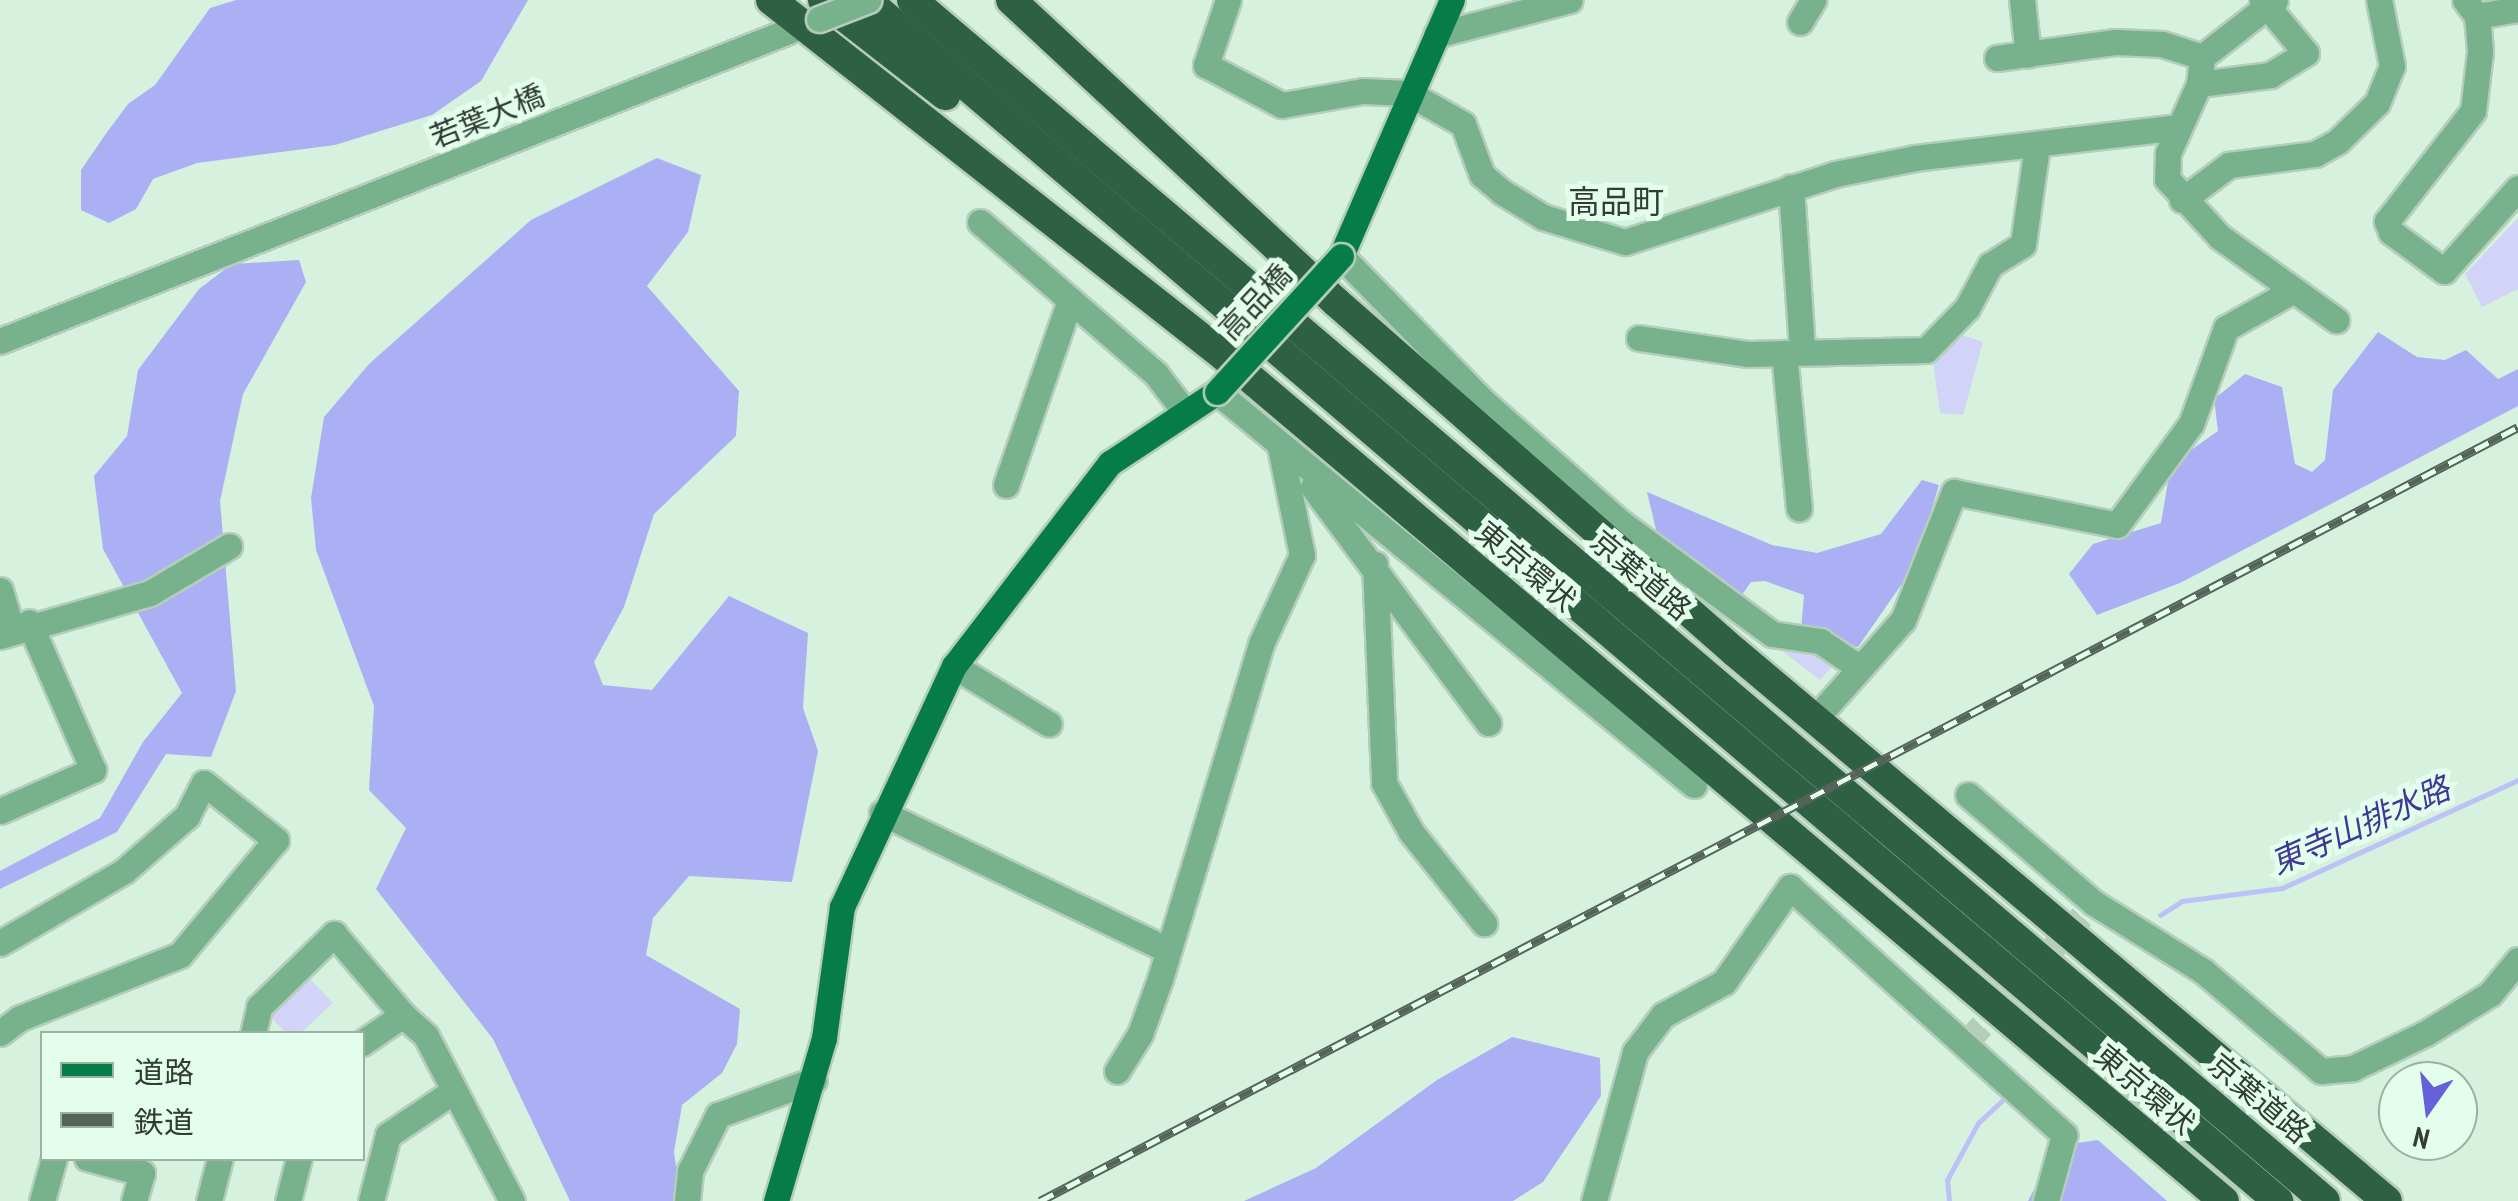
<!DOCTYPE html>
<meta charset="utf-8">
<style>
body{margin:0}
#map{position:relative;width:2518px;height:1201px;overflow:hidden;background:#d6f1de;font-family:"PT Sans Narrow","Noto Sans JP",sans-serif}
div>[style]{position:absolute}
.green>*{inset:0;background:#d1d4f7}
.forest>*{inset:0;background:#abb0f5}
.stream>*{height:5px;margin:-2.5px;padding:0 2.5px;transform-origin:2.5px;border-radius:2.5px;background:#bdc2f6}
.minor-tunnel>*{height:25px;margin-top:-12.5px;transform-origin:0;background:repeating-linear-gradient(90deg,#b5cdbc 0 25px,transparent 0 37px)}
.roads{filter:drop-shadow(2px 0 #b5cdbc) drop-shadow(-2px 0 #b5cdbc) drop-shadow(0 2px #b5cdbc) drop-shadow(0 -2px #b5cdbc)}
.minor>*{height:25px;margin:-12.5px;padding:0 12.5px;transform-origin:12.5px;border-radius:12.5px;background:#77b28d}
.major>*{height:25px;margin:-12.5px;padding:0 12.5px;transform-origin:12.5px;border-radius:12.5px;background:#067d49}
.highway>*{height:30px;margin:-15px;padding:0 15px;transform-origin:15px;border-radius:15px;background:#2e6043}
.rail>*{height:9px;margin-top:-4.5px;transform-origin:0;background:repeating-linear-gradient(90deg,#e3feec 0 15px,#55645a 0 30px);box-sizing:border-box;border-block:2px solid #55645a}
.bridges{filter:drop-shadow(2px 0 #b5cdbc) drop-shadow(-2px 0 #b5cdbc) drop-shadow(0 2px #b5cdbc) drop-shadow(0 -2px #b5cdbc)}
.minor-bridge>*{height:25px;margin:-12.5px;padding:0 12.5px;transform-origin:12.5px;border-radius:12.5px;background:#77b28d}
.major-bridge>*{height:25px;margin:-12.5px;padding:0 12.5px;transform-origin:12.5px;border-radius:12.5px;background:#067d49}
span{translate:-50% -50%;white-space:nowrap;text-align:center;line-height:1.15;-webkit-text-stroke:10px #e3feec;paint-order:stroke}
.street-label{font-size:30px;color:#313c35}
.neighbourhood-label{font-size:32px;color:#313c35}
.water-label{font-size:32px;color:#3f3798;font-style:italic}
.legend{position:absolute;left:40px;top:1031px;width:325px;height:130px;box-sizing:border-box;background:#e3feec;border:2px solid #9cb0a3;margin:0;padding:12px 18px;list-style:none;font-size:30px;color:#313c35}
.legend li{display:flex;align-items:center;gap:20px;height:50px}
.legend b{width:50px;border:2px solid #9cb0a3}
.north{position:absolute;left:2378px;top:1061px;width:100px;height:100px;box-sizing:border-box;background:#e3feec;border:2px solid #9cb0a3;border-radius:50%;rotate:194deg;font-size:28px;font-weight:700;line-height:40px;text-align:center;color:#313c35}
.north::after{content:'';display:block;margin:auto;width:35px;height:45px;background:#6660da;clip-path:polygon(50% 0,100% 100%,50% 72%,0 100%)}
</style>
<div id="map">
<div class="green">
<i style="clip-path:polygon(2518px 218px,2518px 289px,2482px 307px,2465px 274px)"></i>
<i style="clip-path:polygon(1954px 332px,1983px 342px,1963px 415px,1940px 413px,1932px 354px)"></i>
<i style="clip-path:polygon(1780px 649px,1819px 654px,1832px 667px,1820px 680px)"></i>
<i style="clip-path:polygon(304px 972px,333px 1003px,301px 1033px,286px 1033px,264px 1010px)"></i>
</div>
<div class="forest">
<i style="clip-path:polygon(236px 0,528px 0,481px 81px,432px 115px,335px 145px,197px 163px,153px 179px,136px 209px,109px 223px,81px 210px,81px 170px,105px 135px,128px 104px,155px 85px,210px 8px)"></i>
<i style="clip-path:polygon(657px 158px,701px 175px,688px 232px,647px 286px,739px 391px,736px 436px,654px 514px,624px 607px,594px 662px,603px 685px,652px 690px,729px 596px,808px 633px,803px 708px,818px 751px,792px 882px,689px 876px,653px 918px,646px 955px,740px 1009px,737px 1044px,722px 1073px,682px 1105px,674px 1152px,681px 1201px,570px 1201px,493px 1039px,376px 889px,406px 828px,369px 790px,374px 706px,316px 550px,311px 498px,324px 417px,369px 364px,531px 220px)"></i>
<i style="clip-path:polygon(299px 260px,306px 282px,243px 394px,220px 501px,236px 691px,211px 757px,166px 754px,117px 832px,0 889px,0 871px,100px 818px,143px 742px,182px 693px,103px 549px,94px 476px,127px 436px,138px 370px,199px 289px,232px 264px)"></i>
<i style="clip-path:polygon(2378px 332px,2417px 357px,2445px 360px,2466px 350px,2498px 379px,2518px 369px,2518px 406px,2180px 583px,2097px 615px,2069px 574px,2093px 544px,2161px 523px,2171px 464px,2218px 431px,2214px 399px,2245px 374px,2282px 387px,2295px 464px,2312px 472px,2325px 460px,2333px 390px)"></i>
<i style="clip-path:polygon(1922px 480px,1939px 485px,1915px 565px,1858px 647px,1801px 630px,1804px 595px,1765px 581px,1751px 582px,1739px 599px,1659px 542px,1647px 492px,1772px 545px,1817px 553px,1881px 534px)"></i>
<i style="clip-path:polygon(1512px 1037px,1600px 1058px,1601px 1096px,1543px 1182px,1513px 1201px,1244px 1201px,1316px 1168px,1437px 1080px)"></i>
<i style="clip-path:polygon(2098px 1140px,2167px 1201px,2028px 1201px,2057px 1146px)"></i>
</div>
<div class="stream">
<i style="left:2160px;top:915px;width:26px;rotate:-32deg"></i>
<i style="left:2182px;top:901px;width:101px;rotate:-7.4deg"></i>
<i style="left:2282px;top:888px;width:260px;rotate:-24.6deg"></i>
<i style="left:1949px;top:1201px;width:21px;rotate:-95deg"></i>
<i style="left:1947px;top:1180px;width:65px;rotate:-61.5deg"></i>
<i style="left:1978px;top:1123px;width:37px;rotate:-43deg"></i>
</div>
<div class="minor-tunnel">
<i style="left:1965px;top:1044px;width:191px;rotate:-47.5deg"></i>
</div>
<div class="roads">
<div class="minor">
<i style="left:1228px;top:0;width:69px;rotate:108.7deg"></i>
<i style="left:1206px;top:65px;width:86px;rotate:27.8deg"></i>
<i style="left:1282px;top:105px;width:82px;rotate:-9.8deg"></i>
<i style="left:1363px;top:91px;width:45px;rotate:2.5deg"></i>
<i style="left:1408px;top:93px;width:63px;rotate:29.4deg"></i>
<i style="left:1463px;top:124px;width:54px;rotate:69.6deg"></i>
<i style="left:1482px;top:175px;width:26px;rotate:40deg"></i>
<i style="left:1502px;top:192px;width:48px;rotate:31.4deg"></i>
<i style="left:1543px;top:217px;width:86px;rotate:17deg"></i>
<i style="left:1625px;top:242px;width:221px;rotate:-17.9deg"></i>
<i style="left:1835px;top:174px;width:82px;rotate:-11.3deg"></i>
<i style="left:1915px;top:158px;width:264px;rotate:-6.7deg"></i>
<i style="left:2022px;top:0;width:55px;rotate:83.8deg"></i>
<i style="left:2275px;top:0;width:93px;rotate:142deg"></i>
<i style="left:2202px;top:57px;width:27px;rotate:96deg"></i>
<i style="left:2199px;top:84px;width:76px;rotate:114.2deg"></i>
<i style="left:2168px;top:153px;width:26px;rotate:92deg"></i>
<i style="left:2167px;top:179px;width:79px;rotate:47.6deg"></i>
<i style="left:2220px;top:237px;width:143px;rotate:35.6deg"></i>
<i style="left:2465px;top:0;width:20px;rotate:53deg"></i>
<i style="left:2477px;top:16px;width:36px;rotate:85deg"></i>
<i style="left:2480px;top:52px;width:59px;rotate:96.8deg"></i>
<i style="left:2473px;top:111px;width:140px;rotate:128deg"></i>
<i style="left:2387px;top:221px;width:12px;rotate:70deg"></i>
<i style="left:2391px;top:232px;width:66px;rotate:36.3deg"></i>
<i style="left:2444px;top:271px;width:111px;rotate:-48.3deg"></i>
<i style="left:2477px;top:16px;width:42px;rotate:-9.7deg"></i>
<i style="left:1800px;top:22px;width:26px;rotate:-59deg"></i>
<i style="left:1436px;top:35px;width:138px;rotate:-14.6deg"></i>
<i style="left:1997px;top:58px;width:120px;rotate:-7.7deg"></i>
<i style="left:2116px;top:42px;width:46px;rotate:2.5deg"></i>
<i style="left:2162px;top:44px;width:42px;rotate:18deg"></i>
<i style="left:2199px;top:84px;width:72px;rotate:-7.2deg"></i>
<i style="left:2270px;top:75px;width:42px;rotate:-31.4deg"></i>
<i style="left:2306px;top:53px;width:69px;rotate:-129.7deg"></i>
<i style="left:1791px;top:187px;width:162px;rotate:86.1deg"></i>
<i style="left:2182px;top:200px;width:59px;rotate:-36.7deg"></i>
<i style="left:2229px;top:165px;width:87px;rotate:-7.3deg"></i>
<i style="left:2315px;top:154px;width:26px;rotate:-29deg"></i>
<i style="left:2338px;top:141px;width:54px;rotate:-44.3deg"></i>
<i style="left:2377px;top:103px;width:40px;rotate:-68deg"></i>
<i style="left:2392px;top:66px;width:67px;rotate:-101.1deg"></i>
<i style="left:980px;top:222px;width:233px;rotate:40.8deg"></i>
<i style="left:1156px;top:374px;width:48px;rotate:52.7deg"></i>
<i style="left:1341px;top:256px;width:206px;rotate:45.6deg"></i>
<i style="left:1485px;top:403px;width:180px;rotate:41.4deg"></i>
<i style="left:1620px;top:522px;width:189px;rotate:36.4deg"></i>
<i style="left:1772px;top:634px;width:49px;rotate:8.3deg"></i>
<i style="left:1820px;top:641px;width:48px;rotate:34deg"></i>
<i style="left:1639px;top:338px;width:109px;rotate:8.4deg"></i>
<i style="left:1747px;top:354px;width:179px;rotate:-1.3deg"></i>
<i style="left:1926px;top:350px;width:59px;rotate:-45.7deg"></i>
<i style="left:1967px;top:308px;width:49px;rotate:-61.9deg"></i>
<i style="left:1990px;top:265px;width:39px;rotate:-32deg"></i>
<i style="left:2023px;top:244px;width:99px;rotate:-81.9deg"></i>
<i style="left:0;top:341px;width:880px;rotate:-21.46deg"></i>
<i style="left:1784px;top:353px;width:156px;rotate:84.5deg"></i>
<i style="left:1217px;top:392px;width:618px;rotate:39.49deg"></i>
<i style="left:1006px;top:485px;width:196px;rotate:-70.9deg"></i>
<i style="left:1313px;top:487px;width:294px;rotate:53.4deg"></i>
<i style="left:1375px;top:564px;width:219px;rotate:87.6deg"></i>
<i style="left:1384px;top:783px;width:56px;rotate:61.1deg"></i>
<i style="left:1411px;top:832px;width:117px;rotate:51.3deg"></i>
<i style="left:0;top:590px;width:42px;rotate:73.3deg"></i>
<i style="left:0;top:636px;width:156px;rotate:-16deg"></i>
<i style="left:150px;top:593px;width:92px;rotate:-30.7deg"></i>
<i style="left:954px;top:666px;width:111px;rotate:31.4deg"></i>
<i style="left:1815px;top:719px;width:132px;rotate:-48.4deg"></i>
<i style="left:1903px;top:620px;width:138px;rotate:-68.3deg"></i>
<i style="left:1954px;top:492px;width:166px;rotate:11.4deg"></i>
<i style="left:2117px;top:525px;width:125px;rotate:-53.8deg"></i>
<i style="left:2191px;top:424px;width:102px;rotate:-70deg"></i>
<i style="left:2226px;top:328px;width:78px;rotate:-29.2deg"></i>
<i style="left:1968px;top:795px;width:166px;rotate:40.6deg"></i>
<i style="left:2094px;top:903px;width:128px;rotate:32deg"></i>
<i style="left:2203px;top:971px;width:155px;rotate:40.3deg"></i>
<i style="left:2321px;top:1071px;width:32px;rotate:-5deg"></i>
<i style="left:2353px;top:1068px;width:81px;rotate:-25.6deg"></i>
<i style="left:2426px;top:1033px;width:75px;rotate:-31.4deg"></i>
<i style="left:2490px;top:994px;width:44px;rotate:-50.5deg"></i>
<i style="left:0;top:811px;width:102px;rotate:-23.8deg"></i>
<i style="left:93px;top:770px;width:161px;rotate:-113.4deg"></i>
<i style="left:882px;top:813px;width:317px;rotate:25.6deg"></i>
<i style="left:0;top:943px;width:143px;rotate:-30.1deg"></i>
<i style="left:124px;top:871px;width:84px;rotate:-41.1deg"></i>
<i style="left:187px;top:816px;width:37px;rotate:-63deg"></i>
<i style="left:204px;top:783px;width:92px;rotate:38.4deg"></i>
<i style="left:276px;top:840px;width:150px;rotate:129.9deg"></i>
<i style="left:180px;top:955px;width:172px;rotate:158.5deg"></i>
<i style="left:20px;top:1018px;width:25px;rotate:143deg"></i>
<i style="left:403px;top:1015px;width:31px;rotate:42deg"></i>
<i style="left:426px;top:1036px;width:186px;rotate:62.5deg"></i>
<i style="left:253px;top:1034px;width:28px;rotate:-77deg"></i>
<i style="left:259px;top:1007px;width:105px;rotate:-44.2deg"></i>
<i style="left:334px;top:934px;width:106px;rotate:49.6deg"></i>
<i style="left:403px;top:1015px;width:50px;rotate:145.7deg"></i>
<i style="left:1117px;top:1071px;width:44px;rotate:-58.1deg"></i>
<i style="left:1140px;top:1034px;width:59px;rotate:-70deg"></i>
<i style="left:1160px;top:979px;width:350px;rotate:-73.2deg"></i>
<i style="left:1261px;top:644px;width:98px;rotate:-65.3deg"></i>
<i style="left:1302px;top:555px;width:110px;rotate:-101.5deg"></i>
<i style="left:87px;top:1158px;width:57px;rotate:15.3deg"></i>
<i style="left:142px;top:1173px;width:29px;rotate:106deg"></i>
<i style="left:42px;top:1201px;width:45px;rotate:-74.4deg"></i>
<i style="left:209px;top:1201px;width:44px;rotate:-75.7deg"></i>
<i style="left:288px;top:1201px;width:44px;rotate:-75.7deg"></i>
<i style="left:371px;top:1201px;width:68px;rotate:-75.6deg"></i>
<i style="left:388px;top:1135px;width:77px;rotate:-33.9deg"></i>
<i style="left:687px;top:1201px;width:30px;rotate:-84deg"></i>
<i style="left:690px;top:1171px;width:63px;rotate:-63.4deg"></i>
<i style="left:718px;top:1115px;width:102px;rotate:-20deg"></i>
<i style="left:1594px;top:1201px;width:155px;rotate:-74.6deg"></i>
<i style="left:1635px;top:1052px;width:46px;rotate:-52.9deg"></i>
<i style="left:1663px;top:1015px;width:69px;rotate:-28.4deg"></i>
<i style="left:1724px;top:982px;width:116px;rotate:-55.2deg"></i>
<i style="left:1790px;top:887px;width:370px;rotate:42.1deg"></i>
<i style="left:2064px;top:1135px;width:68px;rotate:105.3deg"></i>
</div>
<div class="major">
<i style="left:1341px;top:256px;width:279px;rotate:-66.6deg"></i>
<i style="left:776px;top:1201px;width:170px;rotate:-73.6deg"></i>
<i style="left:824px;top:1038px;width:132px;rotate:-82.2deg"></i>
<i style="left:842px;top:907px;width:266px;rotate:-65.1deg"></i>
<i style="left:954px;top:666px;width:256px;rotate:-52.5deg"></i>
<i style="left:1110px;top:463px;width:128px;rotate:-33.6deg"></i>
</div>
<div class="highway">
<i style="left:771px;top:0;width:576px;rotate:38.16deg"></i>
<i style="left:1224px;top:356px;width:1309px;rotate:40.2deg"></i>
<i style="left:823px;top:0;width:155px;rotate:37.9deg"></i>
<i style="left:866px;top:0;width:1854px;rotate:40.38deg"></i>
<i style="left:912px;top:0;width:1854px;rotate:40.36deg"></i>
<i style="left:1011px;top:0;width:444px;rotate:42.9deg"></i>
<i style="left:1336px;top:302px;width:531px;rotate:41.26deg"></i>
<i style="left:1735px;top:652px;width:852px;rotate:40.1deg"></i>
</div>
</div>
<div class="rail">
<i style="left:1040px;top:1201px;width:1668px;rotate:-27.64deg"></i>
</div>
<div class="bridges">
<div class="minor-bridge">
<i style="left:819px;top:19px;width:53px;rotate:-21.2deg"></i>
</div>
<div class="major-bridge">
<i style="left:1217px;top:392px;width:184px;rotate:-47.6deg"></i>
</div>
</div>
<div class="street-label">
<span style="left:487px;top:116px;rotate:-22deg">若葉大橋</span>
<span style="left:1255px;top:302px;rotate:-47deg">高品橋</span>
<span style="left:1526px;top:566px;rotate:40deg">東京環状</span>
<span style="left:1641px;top:575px;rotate:40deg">京葉道路</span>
<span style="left:2145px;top:1089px;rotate:40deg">東京環状</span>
<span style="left:2259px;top:1098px;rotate:40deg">京葉道路</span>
</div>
<div class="neighbourhood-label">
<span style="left:1616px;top:201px">高品町</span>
</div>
<div class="water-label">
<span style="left:2360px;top:825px;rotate:-24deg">東寺山排水路</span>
</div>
<ul class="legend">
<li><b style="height:12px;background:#067d49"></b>道路</li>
<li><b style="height:12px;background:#55645a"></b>鉄道</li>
</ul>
<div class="north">N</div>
</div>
